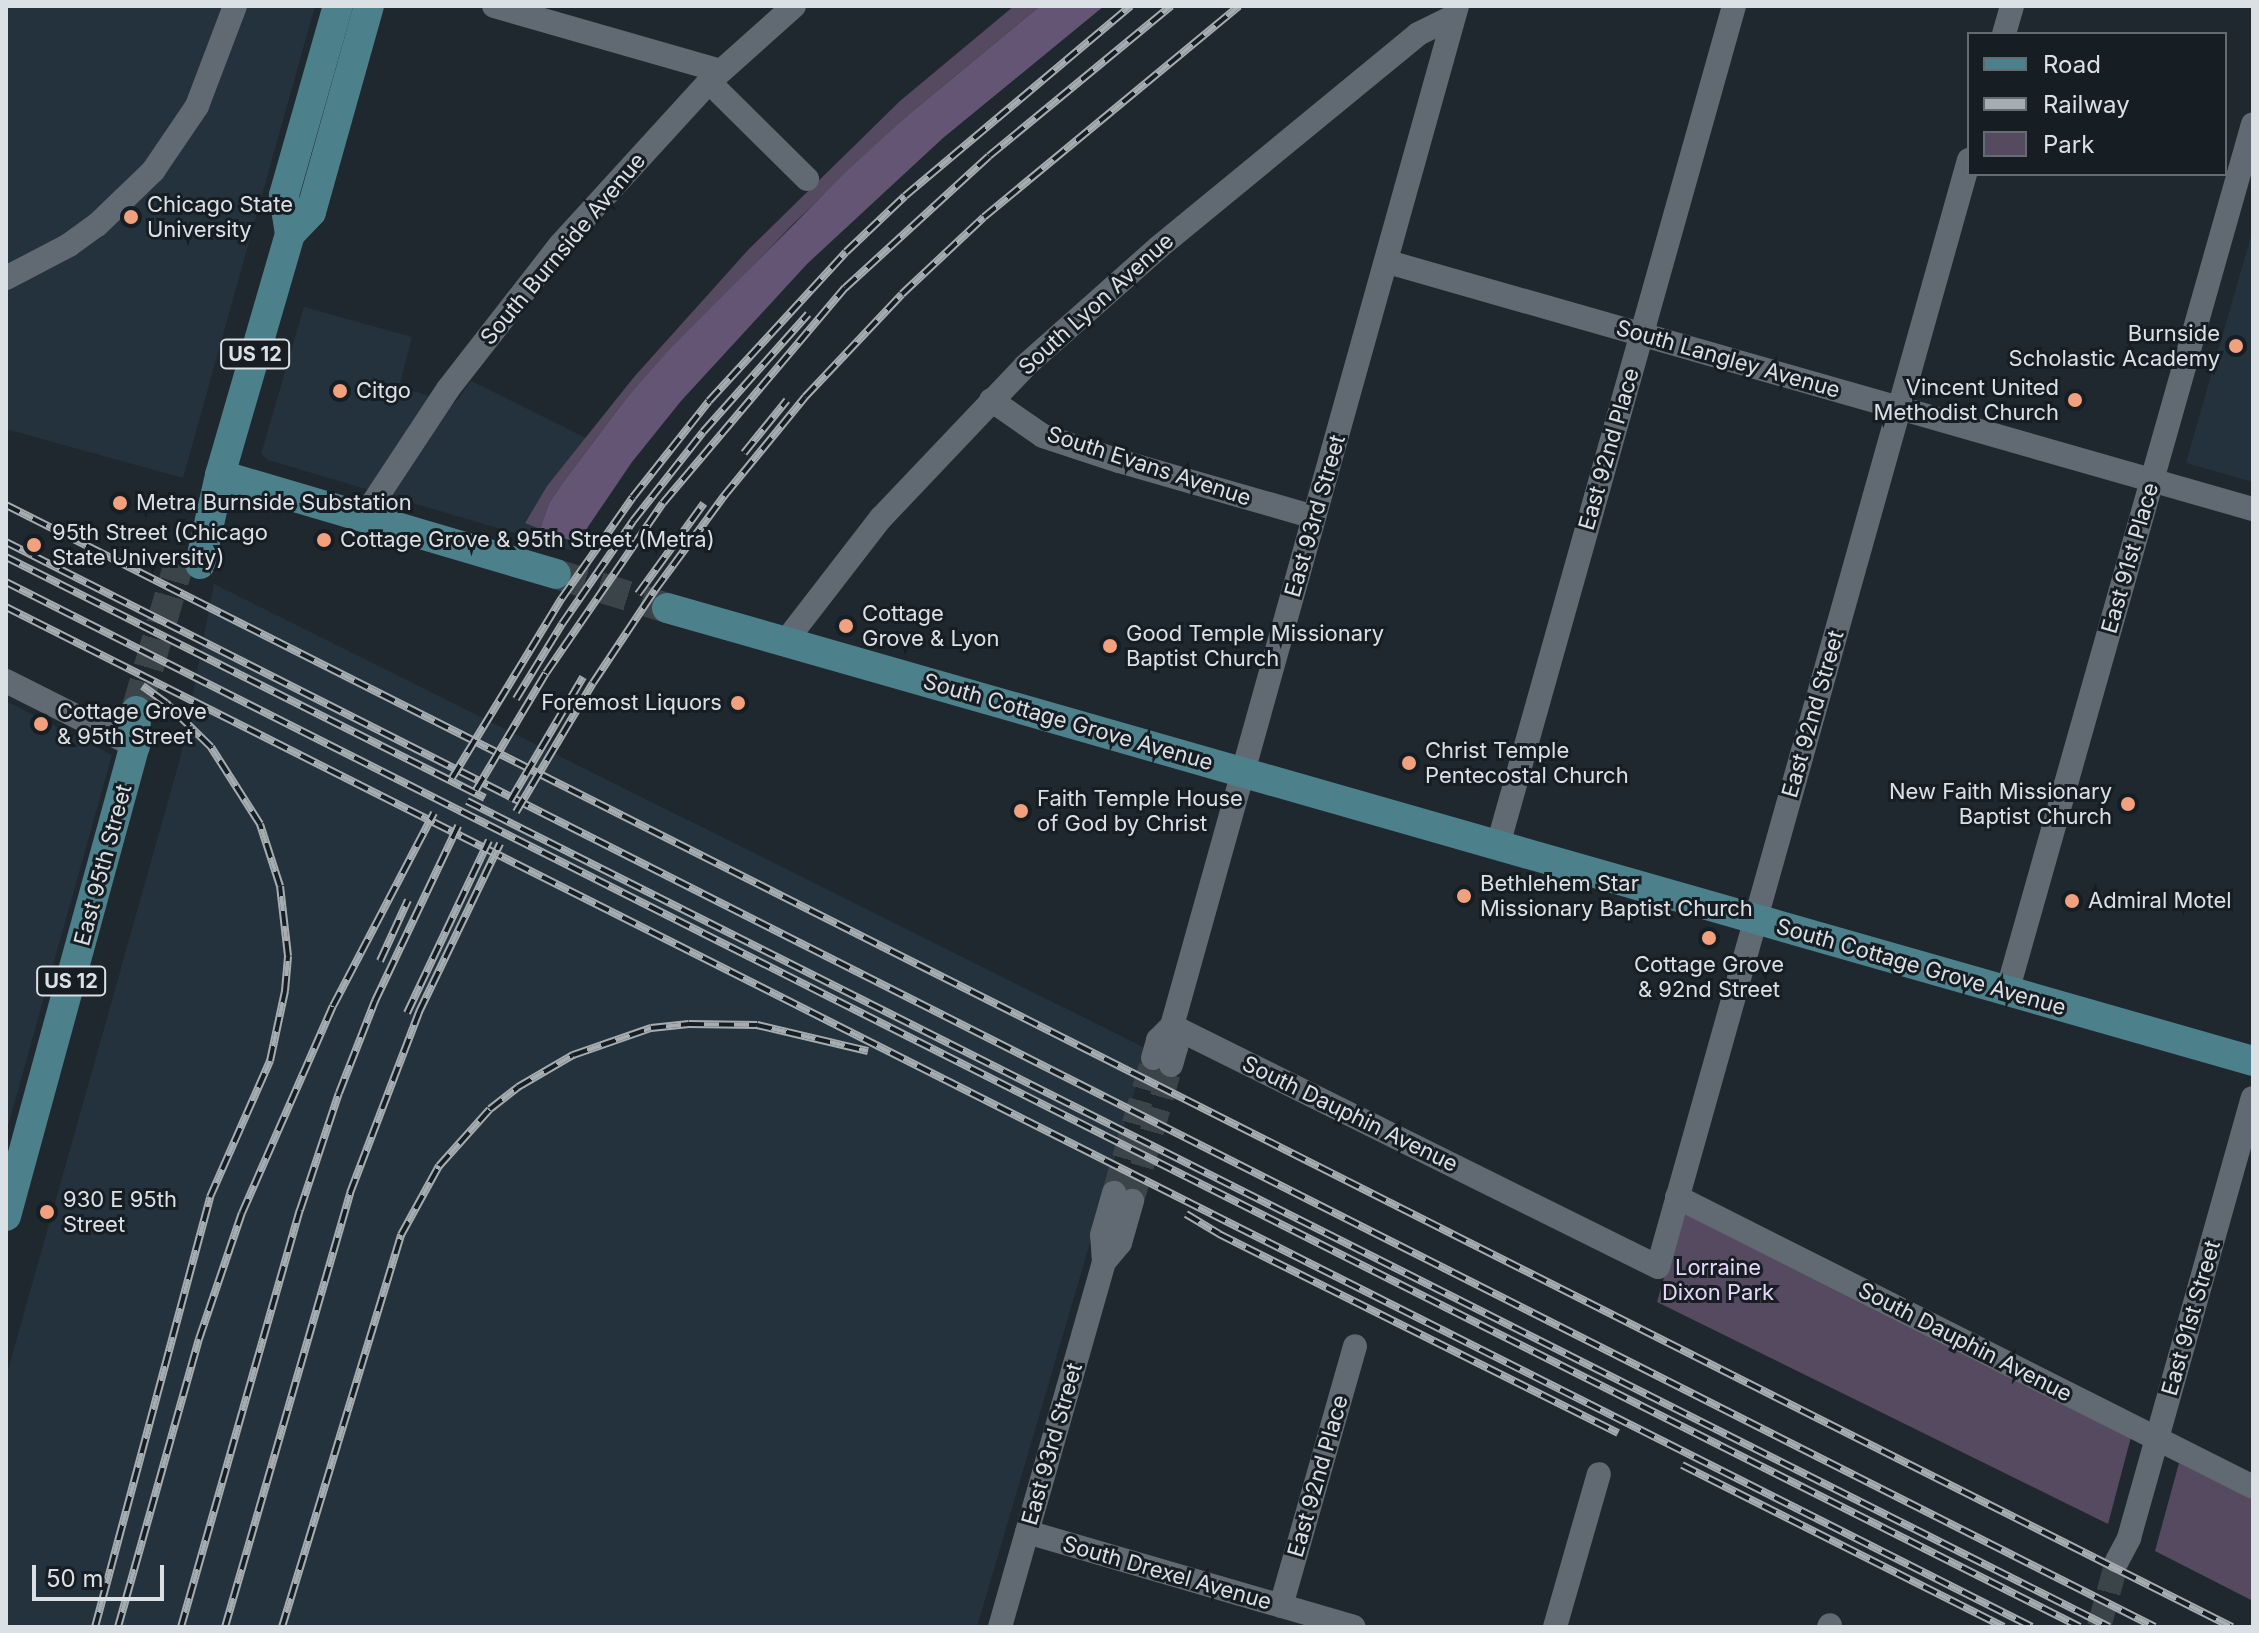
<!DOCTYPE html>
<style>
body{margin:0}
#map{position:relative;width:2259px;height:1633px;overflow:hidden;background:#1f282e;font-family:Inter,sans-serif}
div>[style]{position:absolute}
.built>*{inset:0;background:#24323d}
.green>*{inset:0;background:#554a60}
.forest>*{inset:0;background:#645574}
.minor-tunnel>*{height:24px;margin-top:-12px;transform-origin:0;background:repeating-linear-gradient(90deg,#3b4449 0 24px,transparent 0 36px)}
.major-tunnel>*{height:30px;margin-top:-15px;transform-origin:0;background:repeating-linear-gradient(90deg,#3b4449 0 30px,transparent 0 45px)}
.minor>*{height:24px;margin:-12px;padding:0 12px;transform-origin:12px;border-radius:12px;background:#616a72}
.major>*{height:30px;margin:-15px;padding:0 15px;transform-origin:15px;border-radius:15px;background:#4c818c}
.rail>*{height:8px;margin-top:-4px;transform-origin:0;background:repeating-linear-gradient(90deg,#161e24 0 15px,#a6adb1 0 30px);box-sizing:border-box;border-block:2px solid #a6adb1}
.dots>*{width:22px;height:22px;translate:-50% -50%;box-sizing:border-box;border:4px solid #161e24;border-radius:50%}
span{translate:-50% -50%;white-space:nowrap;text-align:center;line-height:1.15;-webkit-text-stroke:6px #161e24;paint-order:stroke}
.shield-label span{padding:2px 6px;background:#161e24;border:2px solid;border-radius:6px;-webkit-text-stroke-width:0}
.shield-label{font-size:20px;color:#dbe0e4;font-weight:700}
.poi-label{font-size:22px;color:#dbe0e4}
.left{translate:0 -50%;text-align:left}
.right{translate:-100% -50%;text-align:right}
.street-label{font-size:22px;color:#dbe0e4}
.park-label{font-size:22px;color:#e6d6f8}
.frame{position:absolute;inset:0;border:8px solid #dbe0e4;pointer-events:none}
.legend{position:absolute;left:1967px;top:32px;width:260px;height:144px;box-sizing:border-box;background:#161e24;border:2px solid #656c71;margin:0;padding:10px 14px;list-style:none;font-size:24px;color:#dbe0e4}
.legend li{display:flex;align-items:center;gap:16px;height:40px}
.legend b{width:40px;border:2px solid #656c71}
.scale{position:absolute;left:32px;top:1565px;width:132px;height:36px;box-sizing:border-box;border:4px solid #dbe0e4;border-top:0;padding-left:10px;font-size:24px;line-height:28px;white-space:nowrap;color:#dbe0e4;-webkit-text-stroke:6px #161e24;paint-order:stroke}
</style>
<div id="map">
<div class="built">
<i style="clip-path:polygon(6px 6px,315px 6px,183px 478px,6px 429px)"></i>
<i style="clip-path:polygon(2253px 229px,2253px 482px,2186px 463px)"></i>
<i style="clip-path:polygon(304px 307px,412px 337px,399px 387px,455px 403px,471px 381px,586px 438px,547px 486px,525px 522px,577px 543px,572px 550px,268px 460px,261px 454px)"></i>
<i style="clip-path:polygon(214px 584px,1147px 1049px,977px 1627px,6px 1627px,6px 1377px,181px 755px)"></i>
<i style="clip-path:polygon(6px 701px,112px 755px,6px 1133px)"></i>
</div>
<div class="green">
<i style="clip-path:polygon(1014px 6px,1040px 6px,908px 115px,792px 225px,625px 400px,564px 481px,549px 503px,540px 529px,525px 523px,547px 486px,634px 377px,748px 250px,900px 101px)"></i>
<i style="clip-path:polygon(1683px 1210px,2131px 1437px,2108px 1524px,1657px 1302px)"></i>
<i style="clip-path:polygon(2179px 1463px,2253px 1500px,2253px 1601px,2155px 1551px)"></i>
</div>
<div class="forest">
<i style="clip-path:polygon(1040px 6px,1104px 6px,943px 138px,807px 264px,681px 401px,632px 462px,577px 543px,540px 529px,549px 503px,564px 481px,625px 400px,669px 350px,848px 170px,908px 115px)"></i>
</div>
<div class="minor-tunnel">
<i style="left:1114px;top:1193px;width:141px;rotate:-73.9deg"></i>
<i style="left:1132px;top:1201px;width:141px;rotate:-74deg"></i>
<i style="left:2099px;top:1627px;width:68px;rotate:-74.7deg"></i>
</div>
<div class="major-tunnel">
<i style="left:556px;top:574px;width:116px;rotate:17deg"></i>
<i style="left:136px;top:711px;width:161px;rotate:-73.8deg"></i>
</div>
<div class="minor">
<i style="left:494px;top:6px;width:235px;rotate:16deg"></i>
<i style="left:2004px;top:34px;width:29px;rotate:-74deg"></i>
<i style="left:709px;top:82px;width:138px;rotate:44.7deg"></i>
<i style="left:1388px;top:262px;width:900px;rotate:15.94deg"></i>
<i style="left:6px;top:278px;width:71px;rotate:-27.6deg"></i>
<i style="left:69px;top:245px;width:34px;rotate:-36deg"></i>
<i style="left:97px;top:225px;width:78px;rotate:-44deg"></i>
<i style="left:153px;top:171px;width:78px;rotate:-55.9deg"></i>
<i style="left:197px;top:106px;width:107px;rotate:-69.2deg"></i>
<i style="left:991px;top:400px;width:63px;rotate:34.7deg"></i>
<i style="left:1043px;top:436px;width:80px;rotate:18.2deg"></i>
<i style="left:1119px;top:461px;width:203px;rotate:16deg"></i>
<i style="left:363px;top:518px;width:154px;rotate:-56.6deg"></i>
<i style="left:448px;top:389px;width:182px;rotate:-52.1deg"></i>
<i style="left:560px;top:245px;width:221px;rotate:-47.6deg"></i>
<i style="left:709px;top:82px;width:114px;rotate:-41.8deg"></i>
<i style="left:785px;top:642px;width:157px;rotate:-52.3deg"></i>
<i style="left:881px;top:518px;width:209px;rotate:-46.5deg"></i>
<i style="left:1025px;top:366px;width:179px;rotate:-41.6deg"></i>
<i style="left:1159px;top:247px;width:335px;rotate:-39.4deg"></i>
<i style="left:1418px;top:34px;width:39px;rotate:-26deg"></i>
<i style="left:6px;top:681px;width:144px;rotate:26.7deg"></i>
<i style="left:1498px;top:845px;width:872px;rotate:-74.29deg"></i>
<i style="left:2007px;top:992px;width:902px;rotate:-74.18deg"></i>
<i style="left:1172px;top:1026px;width:542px;rotate:26.38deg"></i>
<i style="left:1658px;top:1267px;width:1150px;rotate:-74.31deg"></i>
<i style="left:1153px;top:1058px;width:19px;rotate:-74deg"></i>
<i style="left:1158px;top:1040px;width:20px;rotate:-45deg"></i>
<i style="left:1171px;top:1065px;width:19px;rotate:-74deg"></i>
<i style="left:1176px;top:1047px;width:21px;rotate:-101deg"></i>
<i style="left:1172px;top:1026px;width:1059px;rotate:-74.39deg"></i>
<i style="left:1677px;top:1197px;width:645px;rotate:26.72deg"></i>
<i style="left:1104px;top:1262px;width:25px;rotate:-50deg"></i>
<i style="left:1120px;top:1243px;width:44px;rotate:-74.1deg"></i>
<i style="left:1027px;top:1532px;width:340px;rotate:16.2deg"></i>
<i style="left:2117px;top:1561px;width:26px;rotate:-62deg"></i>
<i style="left:2129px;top:1538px;width:457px;rotate:-74.3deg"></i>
<i style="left:1281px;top:1606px;width:270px;rotate:-74.1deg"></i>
<i style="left:1000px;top:1627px;width:380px;rotate:-74.1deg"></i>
<i style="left:1104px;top:1262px;width:27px;rotate:-94deg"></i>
<i style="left:1102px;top:1235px;width:44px;rotate:-74.1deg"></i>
<i style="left:1555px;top:1627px;width:159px;rotate:-74deg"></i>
<i style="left:1829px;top:1627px;width:2px;rotate:-63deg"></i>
</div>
<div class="major">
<i style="left:290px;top:234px;width:30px;rotate:-46deg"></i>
<i style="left:311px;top:212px;width:214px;rotate:-74.3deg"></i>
<i style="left:220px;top:475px;width:350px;rotate:16.4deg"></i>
<i style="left:200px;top:564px;width:91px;rotate:-77.3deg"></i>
<i style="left:220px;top:475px;width:251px;rotate:-73.8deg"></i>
<i style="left:290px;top:234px;width:39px;rotate:-99deg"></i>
<i style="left:284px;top:195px;width:197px;rotate:-74.1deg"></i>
<i style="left:667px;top:608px;width:1649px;rotate:15.94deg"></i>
<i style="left:6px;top:1216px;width:487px;rotate:-74.7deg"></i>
<i style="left:135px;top:746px;width:35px;rotate:-88deg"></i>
</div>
<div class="rail">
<i style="left:744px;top:453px;width:68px;rotate:-50.9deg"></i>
<i style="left:6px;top:505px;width:2493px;rotate:26.75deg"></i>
<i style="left:6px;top:542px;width:2407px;rotate:26.79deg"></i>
<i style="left:6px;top:557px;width:536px;rotate:26.71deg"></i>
<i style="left:6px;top:582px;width:2322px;rotate:26.74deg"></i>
<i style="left:638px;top:594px;width:112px;rotate:-54deg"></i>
<i style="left:6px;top:607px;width:2268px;rotate:26.72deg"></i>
<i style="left:516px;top:699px;width:88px;rotate:-58.5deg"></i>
<i style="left:562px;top:624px;width:125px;rotate:-55.4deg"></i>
<i style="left:633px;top:521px;width:113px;rotate:-51.8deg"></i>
<i style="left:703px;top:432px;width:158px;rotate:-48.3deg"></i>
<i style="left:452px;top:778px;width:211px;rotate:-58.6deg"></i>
<i style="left:562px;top:598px;width:123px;rotate:-54.9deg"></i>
<i style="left:633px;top:497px;width:122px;rotate:-51.6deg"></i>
<i style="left:709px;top:401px;width:202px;rotate:-47.4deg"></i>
<i style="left:846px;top:252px;width:81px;rotate:-43.5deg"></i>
<i style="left:905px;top:196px;width:295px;rotate:-40.1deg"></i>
<i style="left:476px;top:790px;width:136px;rotate:-59.1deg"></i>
<i style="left:546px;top:673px;width:206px;rotate:-55.5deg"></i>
<i style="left:663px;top:503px;width:282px;rotate:-49.8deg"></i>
<i style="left:845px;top:288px;width:195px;rotate:-42.5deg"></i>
<i style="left:989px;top:156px;width:236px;rotate:-39.5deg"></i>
<i style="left:467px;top:801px;width:1838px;rotate:26.7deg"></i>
<i style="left:510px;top:801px;width:144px;rotate:-59.5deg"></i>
<i style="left:516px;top:812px;width:150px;rotate:-59.2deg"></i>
<i style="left:593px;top:683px;width:112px;rotate:-56.3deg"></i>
<i style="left:655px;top:590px;width:117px;rotate:-53.7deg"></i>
<i style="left:724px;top:496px;width:128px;rotate:-50.7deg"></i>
<i style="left:805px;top:397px;width:141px;rotate:-46.7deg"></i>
<i style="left:902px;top:294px;width:112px;rotate:-43.2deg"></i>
<i style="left:984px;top:217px;width:331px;rotate:-39.6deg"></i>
<i style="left:380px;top:961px;width:67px;rotate:-65.3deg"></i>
<i style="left:407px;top:1013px;width:191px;rotate:-64.6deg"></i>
<i style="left:1186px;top:1214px;width:39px;rotate:31deg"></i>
<i style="left:1219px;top:1234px;width:446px;rotate:26.5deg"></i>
<i style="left:1682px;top:1465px;width:360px;rotate:26.7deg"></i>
<i style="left:95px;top:1627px;width:445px;rotate:-75deg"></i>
<i style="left:210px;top:1197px;width:149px;rotate:-66.2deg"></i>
<i style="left:270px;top:1061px;width:72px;rotate:-77.9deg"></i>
<i style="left:285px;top:991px;width:35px;rotate:-85deg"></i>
<i style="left:288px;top:956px;width:70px;rotate:-96.5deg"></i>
<i style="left:280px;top:886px;width:65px;rotate:-107.9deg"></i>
<i style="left:260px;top:824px;width:91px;rotate:-122.5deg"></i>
<i style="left:211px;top:747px;width:63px;rotate:-135.6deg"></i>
<i style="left:166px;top:703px;width:29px;rotate:-144deg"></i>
<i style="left:118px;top:1627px;width:299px;rotate:-74.3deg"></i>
<i style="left:199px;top:1339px;width:133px;rotate:-71.2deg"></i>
<i style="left:242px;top:1213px;width:226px;rotate:-66.3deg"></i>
<i style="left:333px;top:1006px;width:218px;rotate:-62.4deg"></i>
<i style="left:181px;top:1627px;width:434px;rotate:-74.1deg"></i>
<i style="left:300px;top:1210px;width:123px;rotate:-71.6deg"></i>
<i style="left:339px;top:1093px;width:99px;rotate:-68.6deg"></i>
<i style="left:375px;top:1001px;width:194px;rotate:-64.6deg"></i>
<i style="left:225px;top:1627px;width:452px;rotate:-73.9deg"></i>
<i style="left:350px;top:1193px;width:194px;rotate:-69.1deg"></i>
<i style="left:419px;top:1012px;width:187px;rotate:-64.3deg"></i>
<i style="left:282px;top:1627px;width:410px;rotate:-73.1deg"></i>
<i style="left:401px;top:1235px;width:79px;rotate:-61.2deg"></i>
<i style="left:439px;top:1166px;width:76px;rotate:-48.2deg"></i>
<i style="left:490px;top:1109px;width:36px;rotate:-38deg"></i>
<i style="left:518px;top:1087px;width:64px;rotate:-30.2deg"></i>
<i style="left:573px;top:1055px;width:83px;rotate:-19.1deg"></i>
<i style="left:651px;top:1028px;width:38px;rotate:-6deg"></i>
<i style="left:689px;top:1024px;width:68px;rotate:0.8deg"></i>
<i style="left:757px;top:1025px;width:114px;rotate:13.2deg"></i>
</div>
<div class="dots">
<i style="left:131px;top:217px;background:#f2a17e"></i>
<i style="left:2236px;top:346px;background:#f2a17e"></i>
<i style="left:340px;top:391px;background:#f2a17e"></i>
<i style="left:2075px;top:400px;background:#f2a17e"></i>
<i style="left:120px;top:503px;background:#f2a17e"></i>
<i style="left:324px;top:540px;background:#f2a17e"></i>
<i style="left:34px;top:545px;background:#f2a17e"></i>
<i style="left:846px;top:626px;background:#f2a17e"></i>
<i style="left:1110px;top:646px;background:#f2a17e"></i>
<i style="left:738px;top:703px;background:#f2a17e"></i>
<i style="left:41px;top:724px;background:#f2a17e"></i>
<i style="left:1409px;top:763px;background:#f2a17e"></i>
<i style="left:2128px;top:804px;background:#f2a17e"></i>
<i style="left:1021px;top:811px;background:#f2a17e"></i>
<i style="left:1464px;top:896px;background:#f2a17e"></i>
<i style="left:2072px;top:901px;background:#f2a17e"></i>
<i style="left:1709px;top:938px;background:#f2a17e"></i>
<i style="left:47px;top:1212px;background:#f2a17e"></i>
</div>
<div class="shield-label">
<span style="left:255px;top:354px">US 12</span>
<span style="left:71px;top:981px">US 12</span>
</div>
<div class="poi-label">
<span class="left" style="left:147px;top:217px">Chicago State<br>University</span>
<span class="right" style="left:2220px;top:346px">Burnside<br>Scholastic Academy</span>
<span class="right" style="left:2059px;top:400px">Vincent United<br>Methodist Church</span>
<span class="left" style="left:356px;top:391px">Citgo</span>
<span class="left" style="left:136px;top:503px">Metra Burnside Substation</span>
<span class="left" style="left:52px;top:545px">95th Street (Chicago<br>State University)</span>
<span class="left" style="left:340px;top:540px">Cottage Grove &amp; 95th Street (Metra)</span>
<span class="left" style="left:862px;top:626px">Cottage<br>Grove &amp; Lyon</span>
<span class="left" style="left:1126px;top:646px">Good Temple Missionary<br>Baptist Church</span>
<span class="right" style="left:722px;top:703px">Foremost Liquors</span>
<span class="left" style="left:57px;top:724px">Cottage Grove<br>&amp; 95th Street</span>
<span class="left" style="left:1425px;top:763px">Christ Temple<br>Pentecostal Church</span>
<span class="right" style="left:2112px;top:804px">New Faith Missionary<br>Baptist Church</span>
<span class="left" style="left:1037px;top:811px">Faith Temple House<br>of God by Christ</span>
<span class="left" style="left:1480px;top:896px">Bethlehem Star<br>Missionary Baptist Church</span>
<span class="left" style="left:2088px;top:901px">Admiral Motel</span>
<span style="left:1709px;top:977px">Cottage Grove<br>&amp; 92nd Street</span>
<span class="left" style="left:63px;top:1212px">930 E 95th<br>Street</span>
</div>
<div class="street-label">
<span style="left:563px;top:249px;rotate:-50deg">South Burnside Avenue</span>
<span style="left:1096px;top:304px;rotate:-42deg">South Lyon Avenue</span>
<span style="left:1728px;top:359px;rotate:16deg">South Langley Avenue</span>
<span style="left:1609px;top:449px;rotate:-74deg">East 92nd Place</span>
<span style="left:1149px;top:466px;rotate:18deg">South Evans Avenue</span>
<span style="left:1315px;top:516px;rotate:-74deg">East 93rd Street</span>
<span style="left:2130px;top:558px;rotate:-74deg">East 91st Place</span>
<span style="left:1813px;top:714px;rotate:-74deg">East 92nd Street</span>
<span style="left:1068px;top:722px;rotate:16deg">South Cottage Grove Avenue</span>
<span style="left:103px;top:865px;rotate:-75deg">East 95th Street</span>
<span style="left:1921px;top:967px;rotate:16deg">South Cottage Grove Avenue</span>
<span style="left:1350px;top:1114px;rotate:26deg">South Dauphin Avenue</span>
<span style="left:2191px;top:1318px;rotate:-74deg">East 91st Street</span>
<span style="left:1965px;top:1342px;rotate:27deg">South Dauphin Avenue</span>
<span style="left:1052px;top:1444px;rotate:-74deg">East 93rd Street</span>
<span style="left:1318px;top:1476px;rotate:-74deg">East 92nd Place</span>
<span style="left:1167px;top:1573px;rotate:16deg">South Drexel Avenue</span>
</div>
<div class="park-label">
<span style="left:1718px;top:1280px">Lorraine<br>Dixon Park</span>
</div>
<div class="frame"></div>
<ul class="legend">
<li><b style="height:10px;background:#4c818c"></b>Road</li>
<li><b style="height:10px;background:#a6adb1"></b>Railway</li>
<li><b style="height:22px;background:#554a60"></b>Park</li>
</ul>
<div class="scale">50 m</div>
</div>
